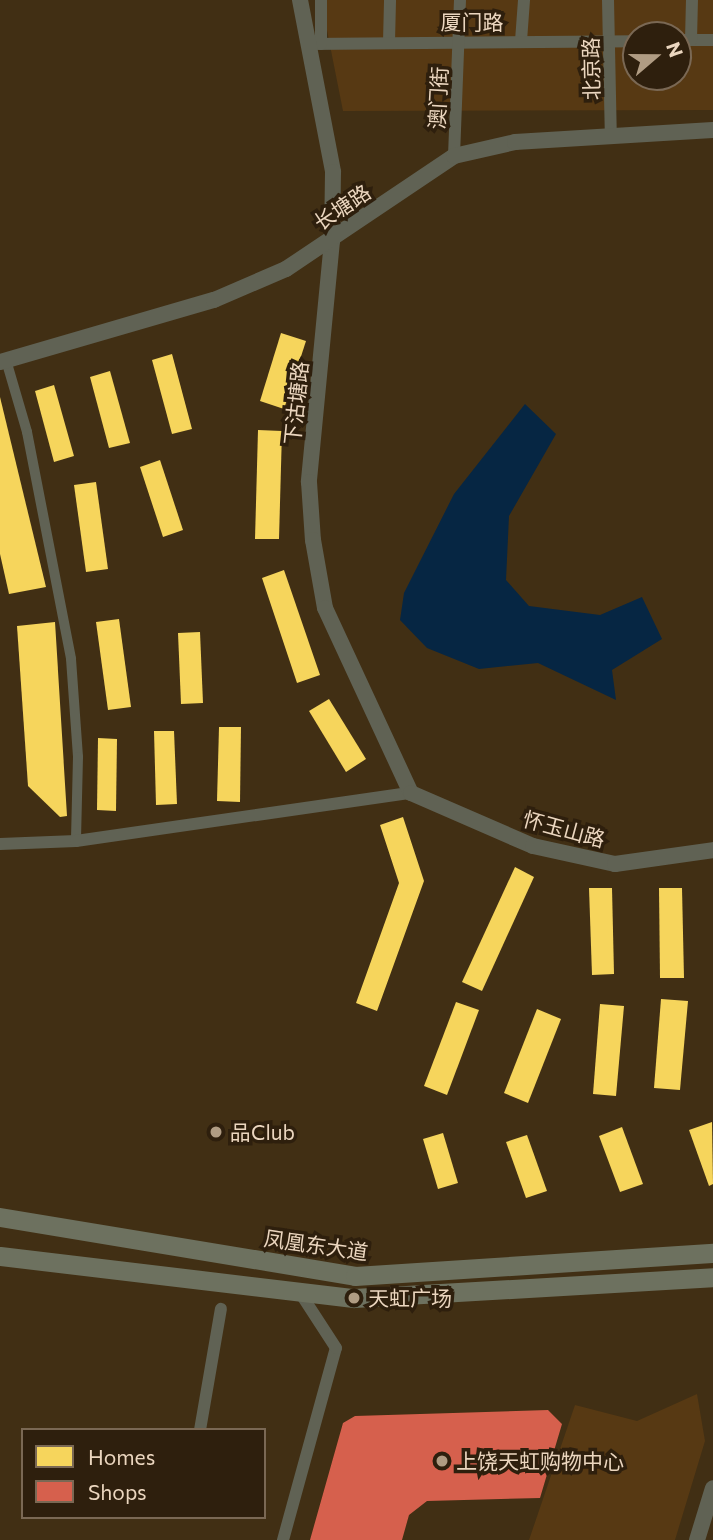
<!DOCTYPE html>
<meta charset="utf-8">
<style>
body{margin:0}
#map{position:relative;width:713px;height:1540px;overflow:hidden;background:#412f14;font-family:Commissioner,"Noto Sans SC",sans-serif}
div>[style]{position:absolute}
.built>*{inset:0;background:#573913}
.water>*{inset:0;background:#062643}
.homes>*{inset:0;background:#f6d55c}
.shops>*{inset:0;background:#d6604d}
.pedestrian>*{height:10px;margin:-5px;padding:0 5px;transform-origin:5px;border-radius:5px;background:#606254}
.minor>*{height:12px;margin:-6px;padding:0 6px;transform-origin:6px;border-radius:6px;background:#606254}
.tertiary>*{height:16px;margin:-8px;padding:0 8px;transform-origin:8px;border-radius:8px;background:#606254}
.primary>*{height:19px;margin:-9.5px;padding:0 9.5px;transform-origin:9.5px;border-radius:9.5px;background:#6d715f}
.dots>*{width:19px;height:19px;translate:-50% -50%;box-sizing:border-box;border:4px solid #2e1f0d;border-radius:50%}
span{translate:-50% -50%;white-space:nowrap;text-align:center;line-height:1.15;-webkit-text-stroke:7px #2e1f0d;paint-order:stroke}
.street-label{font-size:21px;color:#ebd6bf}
.poi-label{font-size:21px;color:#ebd6bf}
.left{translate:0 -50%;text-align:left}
.legend{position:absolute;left:21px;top:1428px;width:245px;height:91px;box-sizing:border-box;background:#2e1f0d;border:2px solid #7a6854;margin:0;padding:9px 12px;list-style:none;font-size:21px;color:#ebd6bf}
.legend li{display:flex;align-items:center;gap:14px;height:35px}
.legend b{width:35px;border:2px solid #7a6854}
.north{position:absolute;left:622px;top:21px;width:70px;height:70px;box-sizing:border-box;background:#2e1f0d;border:2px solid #7a6854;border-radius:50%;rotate:70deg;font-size:19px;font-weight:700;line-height:28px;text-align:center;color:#ebd6bf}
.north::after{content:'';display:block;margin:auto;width:24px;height:32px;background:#b09c83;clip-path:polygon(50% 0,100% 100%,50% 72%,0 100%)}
</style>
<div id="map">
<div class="built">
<i style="clip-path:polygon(evenodd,321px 0,713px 0,713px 110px,343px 111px,321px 0,636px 35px,678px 35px,678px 77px,636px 77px,636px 35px)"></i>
<i style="clip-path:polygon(697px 1394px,705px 1441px,675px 1540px,529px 1540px,575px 1405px,637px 1421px)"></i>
</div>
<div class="water">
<i style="clip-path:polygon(525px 404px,556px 434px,509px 516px,506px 580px,529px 606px,600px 615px,642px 597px,662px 639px,612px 670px,616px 700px,538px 663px,479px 669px,427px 648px,400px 620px,404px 593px,454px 494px)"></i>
</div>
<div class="homes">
<i style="clip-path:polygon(281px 333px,306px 341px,284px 409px,260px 401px)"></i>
<i style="clip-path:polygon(172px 354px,192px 429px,172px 434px,152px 360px)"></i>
<i style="clip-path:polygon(110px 371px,130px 443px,109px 448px,90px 377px)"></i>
<i style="clip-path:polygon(54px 385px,74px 456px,54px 462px,35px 391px)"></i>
<i style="clip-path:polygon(0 397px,46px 587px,9px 594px,0 554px)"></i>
<i style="clip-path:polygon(258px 430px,282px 431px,279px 539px,255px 539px)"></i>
<i style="clip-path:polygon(160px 460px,183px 530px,163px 537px,140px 467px)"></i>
<i style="clip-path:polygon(96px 482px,108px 569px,86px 572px,74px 485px)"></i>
<i style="clip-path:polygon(284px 570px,320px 675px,297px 683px,262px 578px)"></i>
<i style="clip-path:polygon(119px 619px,131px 707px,108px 710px,96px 622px)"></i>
<i style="clip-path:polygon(55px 622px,67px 816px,60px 817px,28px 786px,17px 626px)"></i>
<i style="clip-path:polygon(200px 632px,203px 703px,181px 704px,178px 633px)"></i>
<i style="clip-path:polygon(329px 699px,366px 759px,346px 772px,309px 711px)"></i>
<i style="clip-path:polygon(219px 727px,241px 727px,240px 802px,217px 801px)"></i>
<i style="clip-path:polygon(154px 731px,174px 731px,177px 804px,156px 805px)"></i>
<i style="clip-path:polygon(98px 738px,117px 739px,116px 811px,97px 810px)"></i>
<i style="clip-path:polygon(403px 817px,424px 881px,377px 1011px,356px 1003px,399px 883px,380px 825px)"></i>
<i style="clip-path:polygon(515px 867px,534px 877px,482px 991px,462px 982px)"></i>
<i style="clip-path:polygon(589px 888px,612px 888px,614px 974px,592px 975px)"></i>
<i style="clip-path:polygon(659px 888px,682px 888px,684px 978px,660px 978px)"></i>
<i style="clip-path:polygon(661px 999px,688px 1001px,680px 1090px,654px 1088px)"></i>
<i style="clip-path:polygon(456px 1002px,479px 1010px,447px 1095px,424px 1086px)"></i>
<i style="clip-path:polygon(600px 1004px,624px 1006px,616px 1096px,593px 1094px)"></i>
<i style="clip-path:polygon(537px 1009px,561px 1019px,528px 1103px,504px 1093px)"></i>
<i style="clip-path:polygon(712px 1122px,713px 1184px,709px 1186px,689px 1130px)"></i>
<i style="clip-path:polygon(622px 1127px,643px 1184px,620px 1192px,599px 1136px)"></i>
<i style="clip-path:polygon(443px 1133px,458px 1183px,438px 1189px,423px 1139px)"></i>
<i style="clip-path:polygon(527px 1135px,547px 1191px,526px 1198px,506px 1142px)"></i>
</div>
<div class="shops">
<i style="clip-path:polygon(548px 1410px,562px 1424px,540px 1498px,427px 1501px,409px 1515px,402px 1540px,310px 1540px,343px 1423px,355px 1416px)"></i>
</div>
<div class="pedestrian">
<i style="left:6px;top:360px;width:75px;rotate:73.7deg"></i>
<i style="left:27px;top:432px;width:231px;rotate:79deg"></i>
<i style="left:71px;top:659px;width:98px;rotate:85.9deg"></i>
<i style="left:78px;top:757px;width:84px;rotate:91.4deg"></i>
</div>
<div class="minor">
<i style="left:608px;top:0;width:138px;rotate:88.8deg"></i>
<i style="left:678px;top:40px;width:35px"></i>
<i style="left:691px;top:40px;width:40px;rotate:-88.6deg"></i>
<i style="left:521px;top:41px;width:41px;rotate:-85.8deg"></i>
<i style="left:389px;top:42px;width:42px;rotate:-88.6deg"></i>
<i style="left:309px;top:44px;width:327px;rotate:-0.5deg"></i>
<i style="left:321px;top:44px;width:44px;rotate:-90deg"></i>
<i style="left:454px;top:156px;width:156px;rotate:-87.8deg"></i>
<i style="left:0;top:844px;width:76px;rotate:-2.3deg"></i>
<i style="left:76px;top:841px;width:338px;rotate:-8.2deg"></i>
<i style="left:200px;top:1430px;width:123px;rotate:-80.2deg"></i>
<i style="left:283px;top:1540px;width:199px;rotate:-74.6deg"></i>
<i style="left:336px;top:1348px;width:68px;rotate:-123deg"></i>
</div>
<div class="tertiary">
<i style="left:300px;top:0;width:175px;rotate:79.1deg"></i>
<i style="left:333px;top:172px;width:69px;rotate:90.8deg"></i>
<i style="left:332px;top:241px;width:242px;rotate:95.5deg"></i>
<i style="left:309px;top:482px;width:58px;rotate:86.1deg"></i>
<i style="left:313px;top:540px;width:69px;rotate:80deg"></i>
<i style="left:325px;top:608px;width:204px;rotate:65.1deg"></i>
<i style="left:411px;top:793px;width:133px;rotate:23.5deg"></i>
<i style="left:533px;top:846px;width:84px;rotate:12.4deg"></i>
<i style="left:615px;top:864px;width:99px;rotate:-8.1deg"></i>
<i style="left:0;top:362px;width:223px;rotate:-16.2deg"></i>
<i style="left:214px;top:300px;width:78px;rotate:-23.3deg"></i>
<i style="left:286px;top:269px;width:202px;rotate:-33.9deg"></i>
<i style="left:454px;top:156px;width:63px;rotate:-12.9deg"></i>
<i style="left:515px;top:142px;width:198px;rotate:-3.5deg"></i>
<i style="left:697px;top:1540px;width:54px;rotate:-72.9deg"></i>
</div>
<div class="primary">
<i style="left:0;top:1217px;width:360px;rotate:9.4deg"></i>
<i style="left:355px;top:1276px;width:359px;rotate:-3.7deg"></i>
<i style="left:0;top:1256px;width:356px;rotate:6.8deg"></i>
<i style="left:354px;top:1298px;width:360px;rotate:-3.3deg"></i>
</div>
<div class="dots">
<i style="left:216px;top:1132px;background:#b09c83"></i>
<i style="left:354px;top:1298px;background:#b09c83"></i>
<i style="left:442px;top:1461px;background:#b09c83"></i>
</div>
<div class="street-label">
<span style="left:472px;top:22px">厦门路</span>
<span style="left:591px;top:69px;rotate:-91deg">北京路</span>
<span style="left:438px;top:98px;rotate:-87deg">澳门街</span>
<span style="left:342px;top:207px;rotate:-34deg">长塘路</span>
<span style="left:296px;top:403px;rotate:-84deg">下沽塘路</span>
<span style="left:564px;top:829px;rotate:15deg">怀玉山路</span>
<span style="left:316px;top:1245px;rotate:8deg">凤凰东大道</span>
</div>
<div class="poi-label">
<span class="left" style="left:230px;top:1132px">品Club</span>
<span class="left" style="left:368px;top:1298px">天虹广场</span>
<span class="left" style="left:456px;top:1461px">上饶天虹购物中心</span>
</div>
<ul class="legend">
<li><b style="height:19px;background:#f6d55c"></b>Homes</li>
<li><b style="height:19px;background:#d6604d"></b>Shops</li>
</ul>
<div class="north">N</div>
</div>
